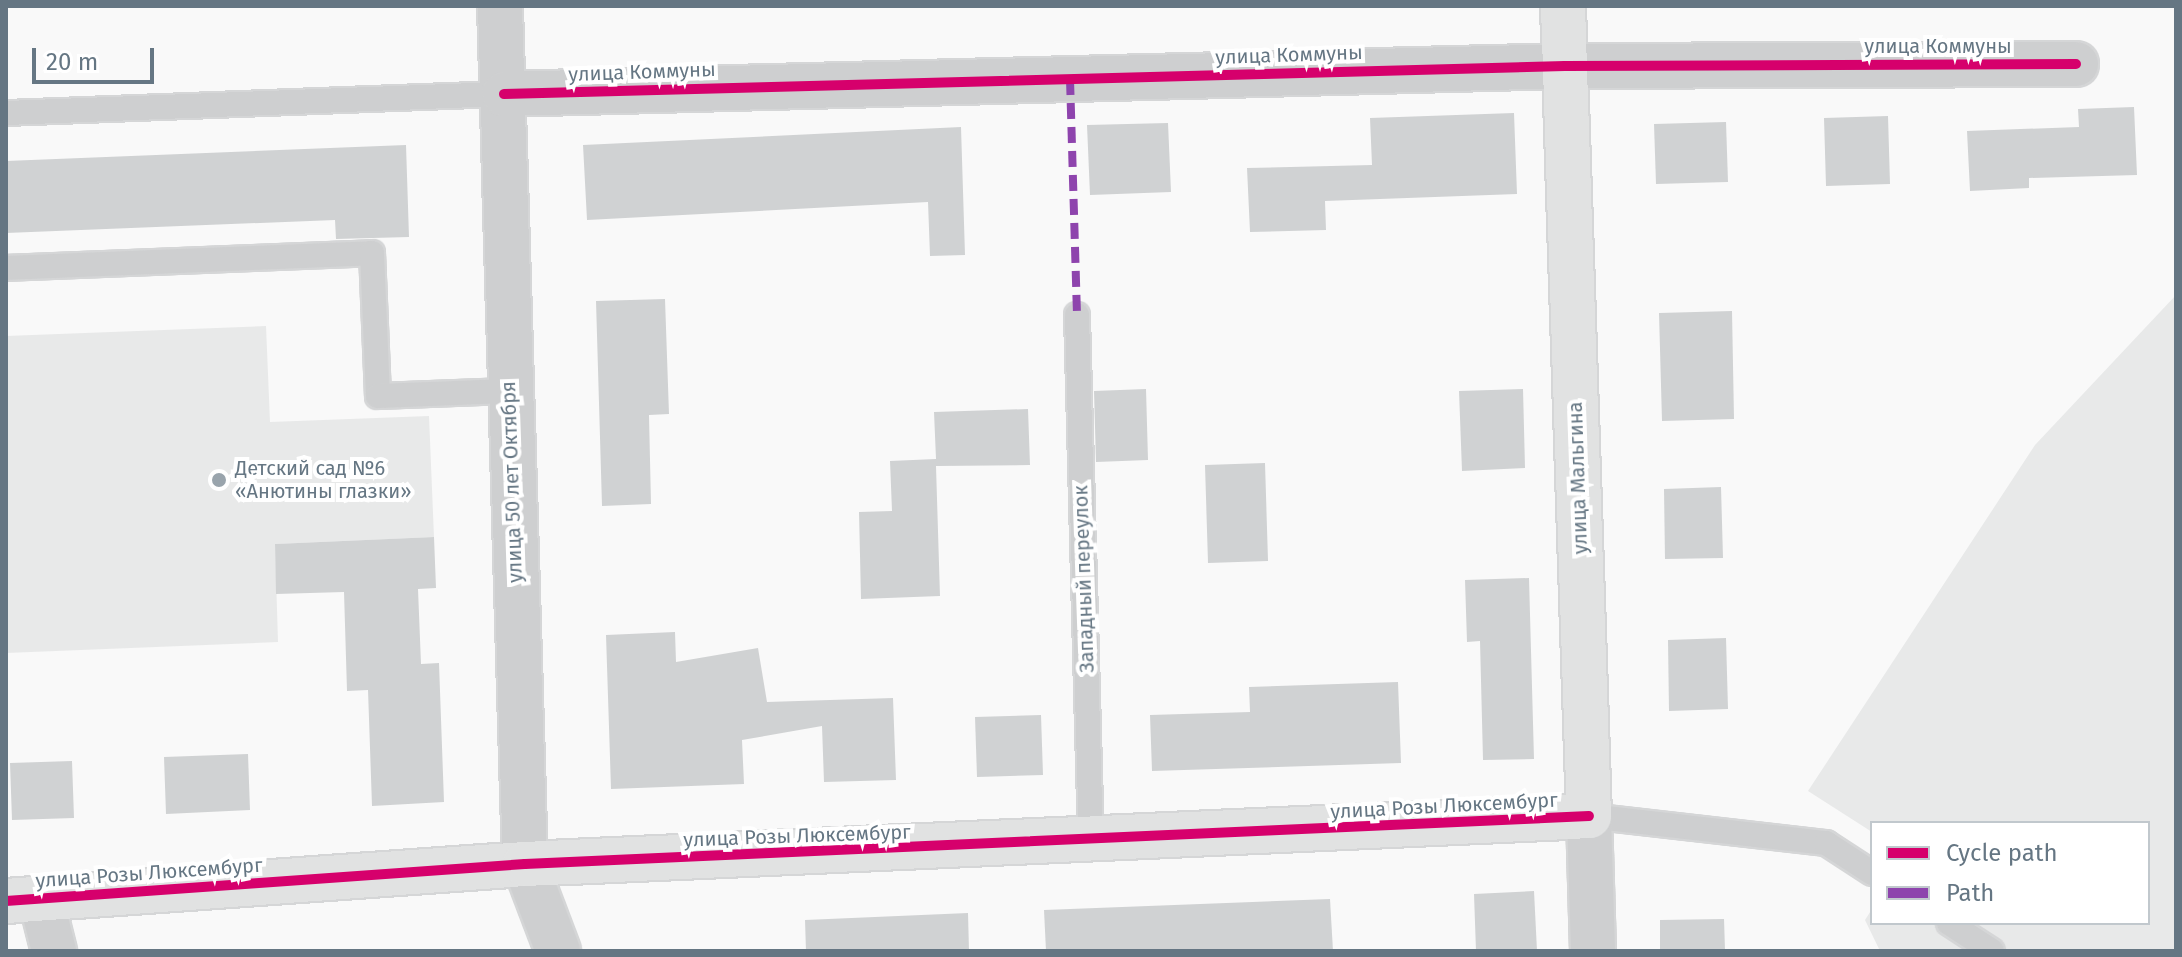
<!DOCTYPE html>
<meta charset="utf-8">
<style>
body{margin:0}
#map{position:relative;width:2182px;height:957px;overflow:hidden;background:#f9f9f9;font-family:"Fira Sans",sans-serif}
div>[style]{position:absolute}
.built>*{inset:0;background:#e8e9e9}
.building>*{inset:0;background:#d0d2d3}
.roads{filter:drop-shadow(2px 0 #d5d6d7) drop-shadow(-2px 0 #d5d6d7) drop-shadow(0 2px #d5d6d7) drop-shadow(0 -2px #d5d6d7)}
.lane>*{height:24px;margin:-12px;padding:0 12px;transform-origin:12px;border-radius:12px;background:#cecfd0}
.street>*{height:44px;margin:-22px;padding:0 22px;transform-origin:22px;border-radius:22px;background:#cecfd0}
.secondary>*{height:44px;margin:-22px;padding:0 22px;transform-origin:22px;border-radius:22px;background:#e1e2e2}
.quiet>*{height:8px;margin-top:-4px;transform-origin:0;background:repeating-linear-gradient(90deg,#8e44ad 0 16px,transparent 0 24px)}
.cycleway>*{height:10px;margin:-5px;padding:0 5px;transform-origin:5px;border-radius:5px;background:#d6006c}
.dots>*{width:22px;height:22px;translate:-50% -50%;box-sizing:border-box;border:4px solid #fff;border-radius:50%}
span{translate:-50% -50%;white-space:nowrap;text-align:center;line-height:1.15;-webkit-text-stroke:8px #fff;paint-order:stroke}
.street-label{font-size:20px;color:#657683}
.poi-label{font-size:20px;color:#657683}
.left{translate:0 -50%;text-align:left}
.frame{position:absolute;inset:0;border:8px solid #657683;pointer-events:none}
.legend{position:absolute;left:1870px;top:821px;width:280px;height:104px;box-sizing:border-box;background:#fff;border:2px solid #c1c8cd;margin:0;padding:10px 14px;list-style:none;font-size:24px;color:#657683}
.legend li{display:flex;align-items:center;gap:16px;height:40px}
.legend b{width:40px;border:2px solid #c1c8cd}
.scale{position:absolute;left:32px;top:48px;width:122px;height:36px;box-sizing:border-box;border:4px solid #657683;border-top:0;padding-left:10px;font-size:24px;line-height:28px;white-space:nowrap;color:#657683;-webkit-text-stroke:6px #fff;paint-order:stroke}
</style>
<div id="map">
<div class="built">
<i style="clip-path:polygon(2176px 295px,2176px 951px,1880px 951px,1865px 920px,1872px 909px,1872px 923px,2148px 923px,2148px 823px,1872px 823px,1872px 832px,1808px 791px,2035px 445px)"></i>
<i style="clip-path:polygon(266px 326px,270px 422px,429px 416px,434px 537px,275px 544px,278px 642px,6px 653px,6px 336px)"></i>
</div>
<div class="building">
<i style="clip-path:polygon(2134px 107px,2137px 175px,2029px 178px,2029px 188px,1970px 191px,1967px 131px,2079px 127px,2078px 109px)"></i>
<i style="clip-path:polygon(1514px 113px,1517px 194px,1325px 201px,1326px 230px,1250px 232px,1247px 168px,1372px 165px,1370px 118px)"></i>
<i style="clip-path:polygon(1888px 116px,1890px 184px,1826px 186px,1824px 118px)"></i>
<i style="clip-path:polygon(1726px 122px,1728px 182px,1656px 184px,1654px 124px)"></i>
<i style="clip-path:polygon(1168px 123px,1171px 192px,1090px 195px,1087px 125px)"></i>
<i style="clip-path:polygon(961px 127px,965px 255px,930px 256px,928px 202px,587px 220px,583px 145px)"></i>
<i style="clip-path:polygon(406px 145px,409px 237px,336px 239px,335px 220px,6px 233px,6px 161px)"></i>
<i style="clip-path:polygon(665px 299px,669px 414px,649px 415px,651px 504px,602px 506px,596px 301px)"></i>
<i style="clip-path:polygon(1732px 311px,1734px 419px,1662px 421px,1659px 313px)"></i>
<i style="clip-path:polygon(1146px 389px,1148px 460px,1096px 462px,1094px 391px)"></i>
<i style="clip-path:polygon(1523px 389px,1525px 468px,1462px 471px,1459px 391px)"></i>
<i style="clip-path:polygon(1028px 409px,1030px 465px,936px 466px,940px 596px,861px 599px,859px 512px,892px 511px,890px 461px,936px 459px,934px 412px)"></i>
<i style="clip-path:polygon(1265px 463px,1268px 561px,1208px 563px,1205px 465px)"></i>
<i style="clip-path:polygon(1721px 487px,1723px 558px,1665px 559px,1664px 489px)"></i>
<i style="clip-path:polygon(434px 537px,436px 588px,418px 589px,421px 664px,439px 663px,444px 802px,372px 806px,368px 690px,347px 691px,344px 592px,276px 594px,275px 544px)"></i>
<i style="clip-path:polygon(1529px 578px,1534px 759px,1483px 760px,1480px 641px,1467px 642px,1465px 580px)"></i>
<i style="clip-path:polygon(675px 632px,676px 662px,758px 648px,767px 702px,893px 698px,896px 780px,824px 782px,822px 726px,742px 740px,744px 784px,611px 789px,606px 635px)"></i>
<i style="clip-path:polygon(1726px 638px,1728px 709px,1669px 711px,1668px 640px)"></i>
<i style="clip-path:polygon(1398px 682px,1401px 763px,1152px 771px,1150px 715px,1250px 712px,1249px 687px)"></i>
<i style="clip-path:polygon(1041px 715px,1043px 775px,977px 777px,975px 717px)"></i>
<i style="clip-path:polygon(248px 754px,250px 810px,166px 814px,164px 757px)"></i>
<i style="clip-path:polygon(72px 761px,74px 818px,12px 820px,10px 763px)"></i>
<i style="clip-path:polygon(1534px 891px,1537px 951px,1476px 951px,1474px 894px)"></i>
<i style="clip-path:polygon(1330px 899px,1333px 951px,1046px 951px,1044px 910px)"></i>
<i style="clip-path:polygon(968px 913px,969px 951px,806px 951px,805px 920px)"></i>
<i style="clip-path:polygon(1724px 919px,1725px 951px,1660px 951px,1660px 920px)"></i>
</div>
<div class="roads">
<div class="lane">
<i style="left:6px;top:113px;width:498px;rotate:-2.2deg"></i>
<i style="left:6px;top:268px;width:366px;rotate:-2.3deg"></i>
<i style="left:372px;top:253px;width:143px;rotate:87.6deg"></i>
<i style="left:378px;top:396px;width:130px;rotate:-2.2deg"></i>
<i style="left:1077px;top:315px;width:528px;rotate:88.48deg"></i>
<i style="left:1589px;top:816px;width:239px;rotate:6.5deg"></i>
<i style="left:1826px;top:843px;width:55px;rotate:33.1deg"></i>
<i style="left:1949px;top:923px;width:51px;rotate:33.1deg"></i>
</div>
<div class="street">
<i style="left:500px;top:6px;width:858px;rotate:88.33deg"></i>
<i style="left:525px;top:864px;width:93px;rotate:69.2deg"></i>
<i style="left:504px;top:94px;width:1061px;rotate:-1.51deg"></i>
<i style="left:1565px;top:66px;width:511px;rotate:-0.22deg"></i>
<i style="left:1589px;top:816px;width:135px;rotate:88.3deg"></i>
<i style="left:41px;top:899px;width:54px;rotate:76deg"></i>
</div>
<div class="secondary">
<i style="left:6px;top:901px;width:520px;rotate:-4.08deg"></i>
<i style="left:525px;top:864px;width:1065px;rotate:-2.58deg"></i>
<i style="left:1589px;top:816px;width:810px;rotate:-91.84deg"></i>
</div>
</div>
<div class="quiet">
<i style="left:1070px;top:79px;width:236px;rotate:88.3deg"></i>
</div>
<div class="cycleway">
<i style="left:504px;top:94px;width:1061px;rotate:-1.51deg"></i>
<i style="left:1565px;top:66px;width:511px;rotate:-0.22deg"></i>
<i style="left:6px;top:901px;width:520px;rotate:-4.08deg"></i>
<i style="left:525px;top:864px;width:1065px;rotate:-2.58deg"></i>
</div>
<div class="dots">
<i style="left:219px;top:480px;background:#99a4ac"></i>
</div>
<div class="street-label">
<span style="left:1938px;top:46px">улица Коммуны</span>
<span style="left:1289px;top:55px;rotate:-2deg">улица Коммуны</span>
<span style="left:642px;top:72px;rotate:-2deg">улица Коммуны</span>
<span style="left:1578px;top:478px;rotate:-92deg">улица Мальгина</span>
<span style="left:512px;top:482px;rotate:-92deg">улица 50 лет Октября</span>
<span style="left:1084px;top:579px;rotate:-92deg">Западный переулок</span>
<span style="left:1444px;top:806px;rotate:-3deg">улица Розы Люксембург</span>
<span style="left:797px;top:836px;rotate:-2deg">улица Розы Люксембург</span>
<span style="left:149px;top:873px;rotate:-4deg">улица Розы Люксембург</span>
</div>
<div class="poi-label">
<span class="left" style="left:235px;top:480px">Детский сад №6<br>«Анютины глазки»</span>
</div>
<div class="frame"></div>
<ul class="legend">
<li><b style="height:10px;background:#d6006c"></b>Cycle path</li>
<li><b style="height:10px;background:#8e44ad"></b>Path</li>
</ul>
<div class="scale">20 m</div>
</div>
